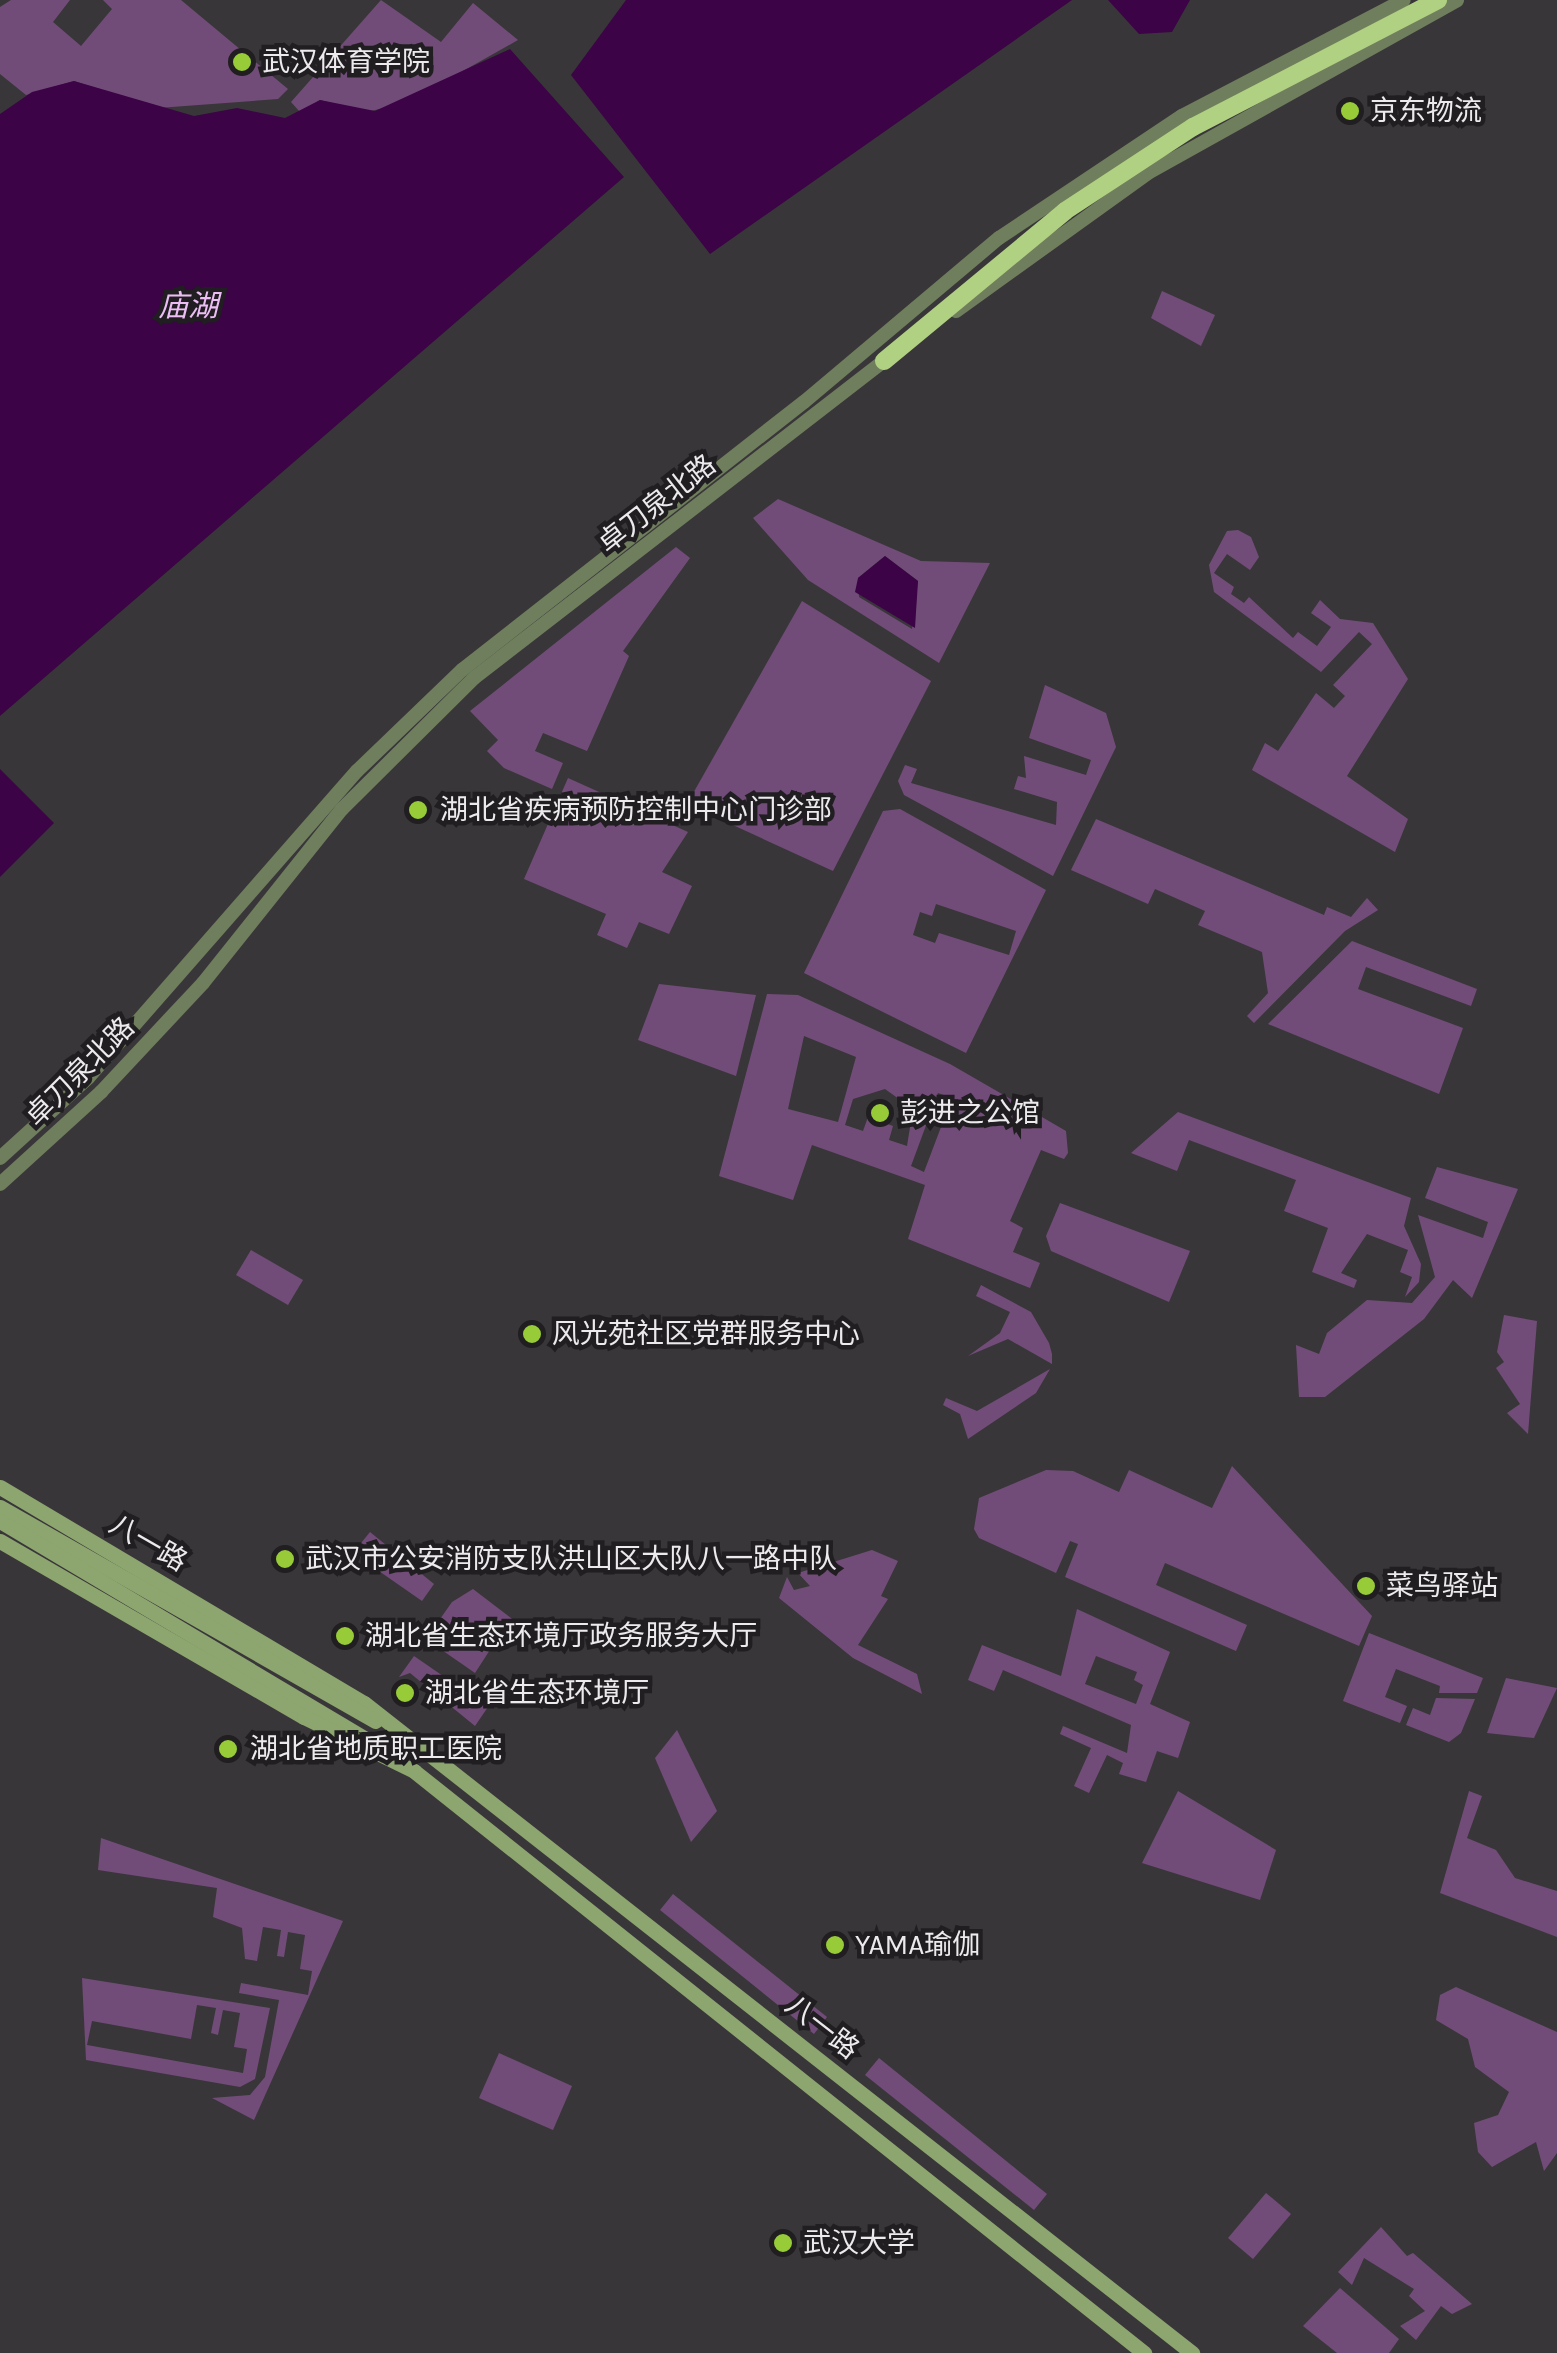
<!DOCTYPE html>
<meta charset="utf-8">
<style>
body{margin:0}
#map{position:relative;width:1557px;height:2353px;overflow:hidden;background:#39363a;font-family:Karla,"Noto Sans SC",sans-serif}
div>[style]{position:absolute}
.green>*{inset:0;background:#724c79}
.water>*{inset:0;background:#3c0346}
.tertiary>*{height:14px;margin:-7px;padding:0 7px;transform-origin:7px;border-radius:7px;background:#6f7e5c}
.secondary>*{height:15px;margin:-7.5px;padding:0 7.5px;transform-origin:7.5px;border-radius:7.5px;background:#8da56e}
.trunk>*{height:18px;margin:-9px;padding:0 9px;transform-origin:9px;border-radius:9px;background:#b0d082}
.dots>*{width:28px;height:28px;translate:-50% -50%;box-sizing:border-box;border:5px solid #201e20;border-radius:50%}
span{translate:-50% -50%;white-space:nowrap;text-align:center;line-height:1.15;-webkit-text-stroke:9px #201e20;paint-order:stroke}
.poi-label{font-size:28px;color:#edeaed}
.left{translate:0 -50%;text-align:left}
.street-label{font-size:28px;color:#edeaed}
.water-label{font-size:30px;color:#ebbdf4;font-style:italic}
</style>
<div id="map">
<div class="green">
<i style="clip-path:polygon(11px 0,70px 0,53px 22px,81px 46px,112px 9px,103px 0,181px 0,288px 89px,278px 99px,158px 108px,74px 81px,26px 95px,0 74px,0 7px)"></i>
<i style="clip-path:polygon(381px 0,441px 42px,473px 3px,518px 40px,408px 102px,367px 112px,320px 100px,300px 112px,291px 102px)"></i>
<i style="clip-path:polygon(1162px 291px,1215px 315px,1201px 346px,1151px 318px)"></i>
<i style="clip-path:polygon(evenodd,778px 499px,921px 561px,990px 563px,939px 663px,808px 580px,753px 518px,778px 499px,885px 556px,918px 581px,912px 629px,859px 597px,858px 578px,885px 556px)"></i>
<i style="clip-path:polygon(1238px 530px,1251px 537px,1259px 557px,1250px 570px,1227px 554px,1214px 573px,1234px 587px,1231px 594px,1244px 603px,1249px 597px,1293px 638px,1298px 632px,1317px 646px,1331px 627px,1311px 613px,1320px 600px,1340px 619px,1373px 623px,1408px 679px,1347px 776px,1408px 819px,1395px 852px,1252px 770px,1265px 743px,1278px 751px,1316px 693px,1334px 708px,1345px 696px,1333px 685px,1372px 644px,1359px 632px,1321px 672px,1214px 592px,1209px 565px,1227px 531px)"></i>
<i style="clip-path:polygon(676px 547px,690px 558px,623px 651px,629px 656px,587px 751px,543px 733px,535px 751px,563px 763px,552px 789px,504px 768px,487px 751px,498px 740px,470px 711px)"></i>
<i style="clip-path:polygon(802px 601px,931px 681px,833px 871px,687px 804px)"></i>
<i style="clip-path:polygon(1045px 685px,1106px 713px,1116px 747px,1053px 876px,904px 795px,898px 781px,905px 765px,917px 769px,911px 783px,1056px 825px,1057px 802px,1014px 789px,1018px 776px,1026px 778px,1024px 756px,1086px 775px,1091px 760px,1029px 738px)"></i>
<i style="clip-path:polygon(568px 778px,688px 832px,662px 872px,692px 886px,669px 934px,639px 922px,627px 948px,597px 935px,606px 914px,524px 879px)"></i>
<i style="clip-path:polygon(evenodd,900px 809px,1046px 890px,966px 1053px,804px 973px,883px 811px,900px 809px,936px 904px,1016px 931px,1009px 955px,939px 933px,935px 943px,913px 935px,920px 912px,932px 916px,936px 904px)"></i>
<i style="clip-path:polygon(1096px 819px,1324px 915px,1327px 907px,1351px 917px,1367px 898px,1378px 910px,1345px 931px,1254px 1023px,1247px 1016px,1268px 993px,1262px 952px,1198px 925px,1205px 911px,1155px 889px,1148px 904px,1071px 870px)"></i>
<i style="clip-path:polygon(1352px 941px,1477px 989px,1471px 1006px,1366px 967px,1358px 989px,1463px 1028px,1439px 1094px,1268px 1024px)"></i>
<i style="clip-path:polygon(659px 984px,756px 995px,736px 1076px,638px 1040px)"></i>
<i style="clip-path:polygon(evenodd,767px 994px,798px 995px,950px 1064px,1066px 1131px,1068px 1153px,1064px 1159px,1041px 1150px,1010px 1221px,1023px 1228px,1013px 1252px,1040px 1263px,1030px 1288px,908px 1239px,925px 1185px,812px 1145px,793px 1200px,719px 1176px,767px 994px,804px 1036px,856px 1057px,838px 1122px,788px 1109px,804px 1036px,767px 994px,885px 1089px,913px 1109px,907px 1146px,889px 1140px,893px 1126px,868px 1117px,863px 1131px,845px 1125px,853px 1099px,885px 1089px,767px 994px,938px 1093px,952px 1098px,924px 1172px,911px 1166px,938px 1093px)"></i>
<i style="clip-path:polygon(1178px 1112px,1411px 1198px,1404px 1226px,1421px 1264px,1419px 1282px,1405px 1297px,1412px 1277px,1400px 1272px,1408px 1250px,1367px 1234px,1341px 1273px,1357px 1280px,1354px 1288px,1312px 1272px,1328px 1228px,1284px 1211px,1296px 1180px,1189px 1140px,1177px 1171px,1131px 1153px)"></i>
<i style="clip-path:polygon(1437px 1167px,1518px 1189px,1472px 1298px,1453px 1280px,1424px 1319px,1325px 1397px,1299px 1397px,1296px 1345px,1319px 1354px,1327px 1333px,1367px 1300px,1412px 1303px,1435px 1277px,1418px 1215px,1483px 1238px,1488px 1222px,1425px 1198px)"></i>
<i style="clip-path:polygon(1060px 1203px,1190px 1251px,1169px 1302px,1051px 1251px,1046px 1236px)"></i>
<i style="clip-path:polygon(251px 1250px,303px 1280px,288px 1305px,236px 1275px)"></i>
<i style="clip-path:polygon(981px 1285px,1031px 1312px,1049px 1343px,1052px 1354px,1052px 1364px,1008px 1339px,968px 1356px,1000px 1333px,1010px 1312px,976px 1296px)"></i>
<i style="clip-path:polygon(1504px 1315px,1537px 1321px,1528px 1434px,1507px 1413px,1520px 1404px,1496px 1368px,1504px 1362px,1497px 1352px)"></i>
<i style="clip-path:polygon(1050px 1369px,1036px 1393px,968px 1439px,960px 1414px,943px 1405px,946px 1398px,977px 1411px)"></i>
<i style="clip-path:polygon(1232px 1466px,1372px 1616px,1359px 1646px,1165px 1563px,1156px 1585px,1247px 1625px,1236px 1651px,1065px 1577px,1078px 1544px,1070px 1541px,1056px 1573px,979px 1538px,974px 1529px,979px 1498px,1046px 1470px,1073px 1471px,1119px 1492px,1129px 1470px,1212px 1508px)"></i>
<i style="clip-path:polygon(370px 1532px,434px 1584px,422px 1601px,353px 1553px)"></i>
<i style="clip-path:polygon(872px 1550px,898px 1561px,881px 1596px,888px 1599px,858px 1645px,917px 1674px,922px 1694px,853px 1658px,779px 1598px,787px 1577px,794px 1590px,810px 1586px,798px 1573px)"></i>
<i style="clip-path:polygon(473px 1589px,519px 1624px,505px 1644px,497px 1639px,475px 1673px,426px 1639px,452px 1602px)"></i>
<i style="clip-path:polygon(evenodd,1077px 1609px,1170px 1652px,1150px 1704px,1190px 1722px,1178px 1758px,1157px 1751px,1146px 1782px,1119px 1774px,1123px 1763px,1107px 1755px,1089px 1793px,1074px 1786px,1091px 1748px,1060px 1734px,1063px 1726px,1127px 1753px,1131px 1725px,1003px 1670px,994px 1691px,968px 1680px,982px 1645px,1061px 1676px,1077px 1609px,1096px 1656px,1137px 1672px,1134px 1680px,1143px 1685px,1136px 1704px,1085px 1684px,1096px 1656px)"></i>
<i style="clip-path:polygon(1369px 1633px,1483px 1678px,1477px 1693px,1439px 1693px,1440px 1686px,1396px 1669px,1385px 1697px,1407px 1706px,1400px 1723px,1343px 1701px)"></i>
<i style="clip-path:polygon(414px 1656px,488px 1707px,475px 1726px,410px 1673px,399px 1677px)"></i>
<i style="clip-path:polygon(1506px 1678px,1557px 1688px,1534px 1738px,1487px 1733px)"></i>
<i style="clip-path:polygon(1436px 1698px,1475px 1699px,1461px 1733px,1449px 1742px,1406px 1725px,1413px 1708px,1430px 1715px)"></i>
<i style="clip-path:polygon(677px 1730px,717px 1811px,691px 1842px,655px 1758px)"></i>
<i style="clip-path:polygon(1178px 1791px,1276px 1850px,1260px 1900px,1142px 1863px)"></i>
<i style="clip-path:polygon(1469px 1791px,1482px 1796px,1467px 1838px,1496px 1850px,1515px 1878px,1557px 1891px,1557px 1937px,1440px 1893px)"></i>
<i style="clip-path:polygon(101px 1838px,343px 1921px,254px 2120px,212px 2098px,250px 2095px,265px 2077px,279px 2000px,239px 1993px,241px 1983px,308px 1995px,312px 1971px,300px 1969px,305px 1935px,288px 1932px,284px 1957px,277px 1956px,281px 1930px,263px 1927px,257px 1961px,245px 1959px,242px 1928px,213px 1917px,217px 1888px,98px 1870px)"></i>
<i style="clip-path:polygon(673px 1894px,827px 2017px,814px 2034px,660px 1910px)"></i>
<i style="clip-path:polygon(evenodd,82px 1978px,270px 2008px,255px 2079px,240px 2087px,86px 2060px,82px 1978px,197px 2005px,216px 2008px,211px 2033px,218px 2035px,223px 2010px,240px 2013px,234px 2047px,247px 2049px,243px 2073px,87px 2045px,92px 2021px,191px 2039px,197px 2005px)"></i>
<i style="clip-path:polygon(1456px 1987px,1557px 2032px,1557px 2153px,1544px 2171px,1536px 2142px,1492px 2167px,1478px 2152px,1474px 2123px,1498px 2115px,1509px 2092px,1475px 2067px,1468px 2039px,1436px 2020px,1440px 1995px)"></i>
<i style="clip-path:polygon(499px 2053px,572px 2086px,553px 2130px,479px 2098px)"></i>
<i style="clip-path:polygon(879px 2058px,1047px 2194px,1034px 2210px,865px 2075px)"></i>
<i style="clip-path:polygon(1266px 2193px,1291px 2214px,1253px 2259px,1228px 2238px)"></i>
<i style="clip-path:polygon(1381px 2227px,1407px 2256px,1413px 2253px,1472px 2304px,1452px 2314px,1441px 2306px,1416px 2340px,1400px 2326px,1425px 2311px,1409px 2296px,1414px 2289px,1364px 2258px,1352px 2285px,1338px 2272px)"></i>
<i style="clip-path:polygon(1340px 2288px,1399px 2339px,1389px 2353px,1337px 2353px,1303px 2326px)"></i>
</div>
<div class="water">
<i style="clip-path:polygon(626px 0,1072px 0,710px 254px,571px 75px)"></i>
<i style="clip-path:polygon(1108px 0,1190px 0,1172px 32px,1139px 34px)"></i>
<i style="clip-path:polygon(510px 49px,624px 177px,0 716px,0 114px,32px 92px,74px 81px,194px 116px,237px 108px,285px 118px,320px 100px,375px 111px)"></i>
<i style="clip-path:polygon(885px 556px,918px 581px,915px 628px,855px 592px,858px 578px)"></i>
<i style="clip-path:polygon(0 769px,54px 823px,0 877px)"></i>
</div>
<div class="tertiary">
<i style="left:956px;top:311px;width:236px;rotate:-35.7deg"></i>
<i style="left:1148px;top:173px;width:354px;rotate:-29.2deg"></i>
<i style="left:0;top:1158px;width:119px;rotate:-42.3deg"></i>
<i style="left:88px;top:1078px;width:408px;rotate:-48.8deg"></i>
<i style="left:357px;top:771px;width:146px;rotate:-43.9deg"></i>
<i style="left:462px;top:670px;width:434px;rotate:-38.1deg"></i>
<i style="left:804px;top:402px;width:255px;rotate:-40.1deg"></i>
<i style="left:999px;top:238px;width:220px;rotate:-33.7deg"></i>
<i style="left:1182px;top:116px;width:250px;rotate:-27.6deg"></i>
<i style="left:0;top:1184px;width:137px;rotate:-42.3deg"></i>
<i style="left:101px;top:1092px;width:149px;rotate:-46.9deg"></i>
<i style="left:203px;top:983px;width:223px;rotate:-51.4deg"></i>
<i style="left:342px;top:809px;width:186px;rotate:-44.8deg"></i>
<i style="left:474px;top:678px;width:525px;rotate:-37.72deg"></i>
</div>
<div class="secondary">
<i style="left:0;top:1487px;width:423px;rotate:30.7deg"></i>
<i style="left:364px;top:1703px;width:1053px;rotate:38.13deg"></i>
<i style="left:0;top:1507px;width:432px;rotate:29.7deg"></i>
<i style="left:0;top:1521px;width:431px;rotate:30.8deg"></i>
<i style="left:0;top:1541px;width:351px;rotate:30.1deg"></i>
<i style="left:304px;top:1717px;width:123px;rotate:26.1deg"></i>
<i style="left:414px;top:1771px;width:934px;rotate:38.56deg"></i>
</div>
<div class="trunk">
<i style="left:884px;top:361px;width:235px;rotate:-39.6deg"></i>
<i style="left:1065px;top:211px;width:153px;rotate:-33.3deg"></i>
<i style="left:1193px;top:127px;width:276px;rotate:-27.4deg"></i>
</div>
<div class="dots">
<i style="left:242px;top:62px;background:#97cc38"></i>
<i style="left:1350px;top:111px;background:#97cc38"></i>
<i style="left:418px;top:810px;background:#97cc38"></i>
<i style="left:880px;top:1113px;background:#97cc38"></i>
<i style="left:532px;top:1334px;background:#97cc38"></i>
<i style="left:285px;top:1559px;background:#97cc38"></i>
<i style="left:1366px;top:1586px;background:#97cc38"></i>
<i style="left:345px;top:1636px;background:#97cc38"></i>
<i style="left:405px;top:1693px;background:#97cc38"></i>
<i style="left:228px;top:1749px;background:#97cc38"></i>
<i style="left:835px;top:1945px;background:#97cc38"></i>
<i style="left:783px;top:2243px;background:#97cc38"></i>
</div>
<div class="poi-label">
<span class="left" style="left:262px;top:62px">武汉体育学院</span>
<span class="left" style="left:1370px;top:111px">京东物流</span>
<span class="left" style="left:440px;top:810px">湖北省疾病预防控制中心门诊部</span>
<span class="left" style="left:900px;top:1113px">彭进之公馆</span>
<span class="left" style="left:552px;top:1334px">风光苑社区党群服务中心</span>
<span class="left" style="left:305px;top:1559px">武汉市公安消防支队洪山区大队八一路中队</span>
<span class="left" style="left:1386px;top:1586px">菜鸟驿站</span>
<span class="left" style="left:365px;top:1636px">湖北省生态环境厅政务服务大厅</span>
<span class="left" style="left:425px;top:1693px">湖北省生态环境厅</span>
<span class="left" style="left:250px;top:1749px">湖北省地质职工医院</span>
<span class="left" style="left:855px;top:1945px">YAMA瑜伽</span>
<span class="left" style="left:803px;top:2243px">武汉大学</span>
</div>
<div class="street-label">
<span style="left:657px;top:504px;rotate:-38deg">卓刀泉北路</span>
<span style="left:80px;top:1072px;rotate:-45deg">卓刀泉北路</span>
<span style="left:148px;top:1543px;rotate:30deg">八一路</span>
<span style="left:822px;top:2027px;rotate:38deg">八一路</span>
</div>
<div class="water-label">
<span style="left:188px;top:306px">庙湖</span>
</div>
</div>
